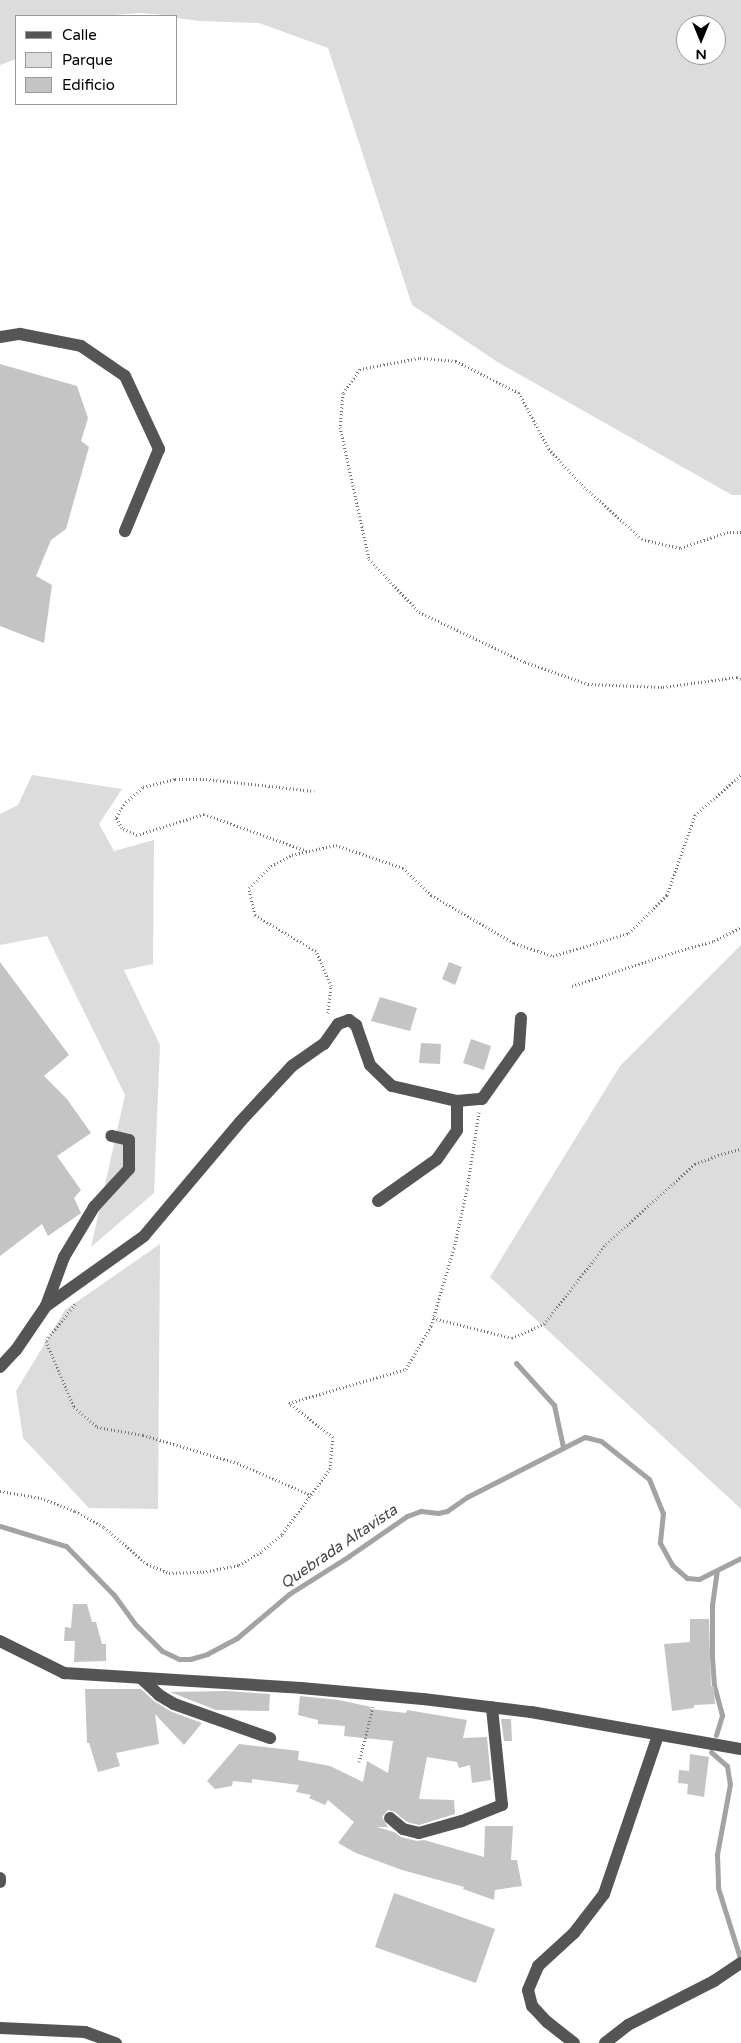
<!DOCTYPE html>
<style>
body{margin:0}
#map{position:relative;width:741px;height:2043px;overflow:hidden;background:#fff;font-family:"Varela Round",sans-serif}
div>[style]{position:absolute}
.green>*{inset:0;background:#dcdcdc}
.stream>*{height:5px;margin:-2.5px;padding:0 2.5px;transform-origin:2.5px;border-radius:2.5px;background:#a3a3a3}
.building>*{inset:0;background:#c4c4c4}
.path>*{height:3px;margin-top:-1.5px;transform-origin:0;background:repeating-linear-gradient(90deg,#777 0 1px,transparent 0 3.5px)}
.minor>*{height:12px;margin:-6px;padding:0 6px;transform-origin:6px;border-radius:6px;background:#555}
span{translate:-50% -50%;white-space:nowrap;text-align:center;line-height:1.15;-webkit-text-stroke:4px #fff;paint-order:stroke}
.water-label{font-size:15px;color:#444;font-style:italic}
.legend{position:absolute;left:15px;top:15px;width:162px;height:90px;box-sizing:border-box;background:#fff;border:1px solid #999;margin:0;padding:6px 9px;list-style:none;font-size:15px;color:#000}
.legend li{display:flex;align-items:center;gap:10px;height:25px}
.legend b{width:25px;border:1px solid #999}
.north{position:absolute;left:676px;top:15px;width:50px;height:50px;box-sizing:border-box;background:#fff;border:1px solid #999;border-radius:50%;rotate:180deg;font-size:14px;font-weight:700;line-height:20px;text-align:center;color:#000}
.north::after{content:'';display:block;margin:auto;width:18px;height:22px;background:#000;clip-path:polygon(50% 0,100% 100%,50% 72%,0 100%)}
</style>
<div id="map">
<div class="green">
<i style="clip-path:polygon(evenodd,0 0,741px 0,741px 495px,732px 495px,499px 363px,412px 305px,328px 48px,259px 23px,200px 21px,176px 18px,176px 16px,141px 13px,98px 16px,16px 16px,16px 59px,0 65px,0 0,686px 25px,716px 25px,716px 55px,686px 55px,686px 25px)"></i>
<i style="clip-path:polygon(32px 775px,122px 789px,99px 824px,114px 851px,154px 840px,153px 964px,124px 970px,160px 1045px,154px 1193px,91px 1247px,125px 1095px,47px 936px,0 945px,0 814px,18px 805px)"></i>
<i style="clip-path:polygon(741px 945px,741px 1509px,490px 1277px,620px 1066px)"></i>
<i style="clip-path:polygon(160px 1244px,158px 1509px,89px 1508px,23px 1438px,16px 1391px,65px 1310px)"></i>
</div>
<div class="stream">
<i style="left:516px;top:1363px;width:57px;rotate:47.9deg"></i>
<i style="left:554px;top:1405px;width:43px;rotate:77.9deg"></i>
<i style="left:0;top:1526px;width:69px;rotate:16.9deg"></i>
<i style="left:66px;top:1546px;width:69px;rotate:45.6deg"></i>
<i style="left:114px;top:1595px;width:36px;rotate:54deg"></i>
<i style="left:135px;top:1624px;width:38px;rotate:45deg"></i>
<i style="left:162px;top:1651px;width:19px;rotate:25deg"></i>
<i style="left:179px;top:1659px;width:11px"></i>
<i style="left:190px;top:1659px;width:18px;rotate:-16deg"></i>
<i style="left:207px;top:1654px;width:34px;rotate:-28deg"></i>
<i style="left:237px;top:1638px;width:68px;rotate:-40.2deg"></i>
<i style="left:289px;top:1594px;width:71px;rotate:-32.3deg"></i>
<i style="left:349px;top:1556px;width:70px;rotate:-34.6deg"></i>
<i style="left:407px;top:1516px;width:15px;rotate:-20deg"></i>
<i style="left:421px;top:1511px;width:17px;rotate:7deg"></i>
<i style="left:438px;top:1513px;width:9px;rotate:-13deg"></i>
<i style="left:447px;top:1511px;width:24px;rotate:-35deg"></i>
<i style="left:467px;top:1497px;width:132px;rotate:-27deg"></i>
<i style="left:585px;top:1437px;width:16px;rotate:14deg"></i>
<i style="left:601px;top:1441px;width:61px;rotate:38.4deg"></i>
<i style="left:649px;top:1479px;width:37px;rotate:68deg"></i>
<i style="left:663px;top:1513px;width:30px;rotate:96deg"></i>
<i style="left:660px;top:1543px;width:25px;rotate:61deg"></i>
<i style="left:672px;top:1565px;width:20px;rotate:41deg"></i>
<i style="left:687px;top:1578px;width:12px;rotate:5deg"></i>
<i style="left:699px;top:1579px;width:47px;rotate:-26.6deg"></i>
<i style="left:716px;top:1735px;width:21px;rotate:-73deg"></i>
<i style="left:722px;top:1715px;width:30px;rotate:-105deg"></i>
<i style="left:714px;top:1686px;width:31px;rotate:-94deg"></i>
<i style="left:712px;top:1655px;width:50px;rotate:-90deg"></i>
<i style="left:712px;top:1605px;width:34px;rotate:-82deg"></i>
<i style="left:711px;top:1752px;width:21px;rotate:41deg"></i>
<i style="left:727px;top:1766px;width:18px;rotate:81deg"></i>
<i style="left:730px;top:1784px;width:71px;rotate:100.5deg"></i>
<i style="left:717px;top:1854px;width:34px;rotate:88deg"></i>
<i style="left:718px;top:1888px;width:77px;rotate:72.5deg"></i>
</div>
<div class="building">
<i style="clip-path:polygon(0 364px,77px 386px,88px 418px,81px 441px,89px 447px,66px 529px,51px 540px,36px 576px,52px 585px,44px 643px,0 626px)"></i>
<i style="clip-path:polygon(0 962px,69px 1055px,44px 1076px,67px 1099px,91px 1133px,57px 1156px,81px 1190px,74px 1198px,81px 1213px,48px 1236px,42px 1224px,0 1256px)"></i>
<i style="clip-path:polygon(449px 962px,462px 967px,455px 985px,442px 979px)"></i>
<i style="clip-path:polygon(380px 997px,417px 1008px,410px 1031px,371px 1021px)"></i>
<i style="clip-path:polygon(471px 1039px,491px 1046px,484px 1070px,463px 1063px)"></i>
<i style="clip-path:polygon(421px 1043px,441px 1044px,440px 1064px,419px 1063px)"></i>
<i style="clip-path:polygon(73px 1604px,87px 1604px,92px 1622px,96px 1622px,102px 1644px,106px 1644px,106px 1661px,74px 1662px,75px 1641px,64px 1641px,65px 1627px,71px 1628px)"></i>
<i style="clip-path:polygon(690px 1619px,709px 1619px,711px 1686px,714px 1686px,715px 1704px,694px 1705px,694px 1708px,672px 1711px,664px 1644px,690px 1642px)"></i>
<i style="clip-path:polygon(85px 1689px,141px 1689px,154px 1701px,170px 1711px,202px 1723px,184px 1745px,155px 1714px,159px 1744px,116px 1753px,120px 1766px,98px 1772px,89px 1743px,87px 1743px)"></i>
<i style="clip-path:polygon(225px 1691px,270px 1694px,269px 1711px,216px 1710px,170px 1692px)"></i>
<i style="clip-path:polygon(300px 1696px,339px 1700px,371px 1707px,370px 1709px,406px 1713px,407px 1710px,467px 1720px,463px 1738px,487px 1737px,491px 1780px,472px 1783px,470px 1765px,459px 1768px,457px 1762px,427px 1757px,419px 1799px,454px 1800px,455px 1814px,419px 1825px,407px 1822px,395px 1812px,388px 1810px,382px 1817px,388px 1827px,377px 1827px,394px 1832px,401px 1837px,417px 1841px,424px 1840px,484px 1857px,485px 1826px,513px 1826px,511px 1860px,517px 1860px,522px 1886px,495px 1890px,494px 1900px,463px 1889px,464px 1887px,402px 1870px,356px 1853px,338px 1843px,354px 1822px,328px 1800px,325px 1805px,309px 1798px,311px 1795px,296px 1792px,299px 1785px,252px 1779px,252px 1783px,233px 1781px,232px 1786px,215px 1789px,207px 1781px,239px 1744px,299px 1751px,298px 1760px,330px 1766px,363px 1782px,367px 1761px,388px 1773px,393px 1741px,344px 1736px,345px 1726px,318px 1724px,318px 1720px,298px 1715px)"></i>
<i style="clip-path:polygon(501px 1719px,511px 1719px,512px 1741px,504px 1741px)"></i>
<i style="clip-path:polygon(690px 1754px,709px 1757px,704px 1797px,687px 1794px,688px 1784px,678px 1783px,679px 1770px,689px 1771px)"></i>
<i style="clip-path:polygon(394px 1893px,495px 1929px,476px 1983px,375px 1947px)"></i>
</div>
<div class="path">
<i style="left:741px;top:532px;width:13px;rotate:180deg"></i>
<i style="left:728px;top:532px;width:51px;rotate:161.6deg"></i>
<i style="left:680px;top:548px;width:39px;rotate:-167deg"></i>
<i style="left:642px;top:539px;width:84px;rotate:-137.9deg"></i>
<i style="left:580px;top:483px;width:46px;rotate:-132.4deg"></i>
<i style="left:549px;top:449px;width:64px;rotate:-118.2deg"></i>
<i style="left:519px;top:393px;width:71px;rotate:-153.1deg"></i>
<i style="left:456px;top:361px;width:37px;rotate:-175deg"></i>
<i style="left:419px;top:358px;width:60px;rotate:169.4deg"></i>
<i style="left:360px;top:369px;width:29px;rotate:125deg"></i>
<i style="left:343px;top:393px;width:34px;rotate:95deg"></i>
<i style="left:340px;top:427px;width:135px;rotate:77.6deg"></i>
<i style="left:369px;top:559px;width:73px;rotate:46.7deg"></i>
<i style="left:419px;top:612px;width:117px;rotate:25.3deg"></i>
<i style="left:525px;top:662px;width:67px;rotate:19.2deg"></i>
<i style="left:588px;top:684px;width:75px;rotate:2.3deg"></i>
<i style="left:663px;top:687px;width:75px;rotate:-7.7deg"></i>
<i style="left:737px;top:677px;width:4px;rotate:27deg"></i>
<i style="left:307px;top:851px;width:109px;rotate:-160.2deg"></i>
<i style="left:204px;top:814px;width:70px;rotate:162.6deg"></i>
<i style="left:137px;top:835px;width:17px;rotate:-155deg"></i>
<i style="left:122px;top:828px;width:13px;rotate:-119deg"></i>
<i style="left:116px;top:817px;width:18px;rotate:-56deg"></i>
<i style="left:126px;top:802px;width:23px;rotate:-41deg"></i>
<i style="left:143px;top:787px;width:33px;rotate:-14deg"></i>
<i style="left:175px;top:779px;width:31px"></i>
<i style="left:206px;top:779px;width:109px;rotate:6.3deg"></i>
<i style="left:572px;top:986px;width:108px;rotate:-18.3deg"></i>
<i style="left:675px;top:952px;width:41px;rotate:-15.8deg"></i>
<i style="left:714px;top:941px;width:30px;rotate:-27deg"></i>
<i style="left:328px;top:1013px;width:27px;rotate:-84deg"></i>
<i style="left:331px;top:986px;width:38px;rotate:-113deg"></i>
<i style="left:316px;top:951px;width:71px;rotate:-149.5deg"></i>
<i style="left:255px;top:915px;width:28px;rotate:-103deg"></i>
<i style="left:249px;top:888px;width:31px;rotate:-45deg"></i>
<i style="left:271px;top:866px;width:24px;rotate:-28deg"></i>
<i style="left:292px;top:855px;width:45px;rotate:-12.8deg"></i>
<i style="left:336px;top:845px;width:71px;rotate:18.9deg"></i>
<i style="left:403px;top:868px;width:39px;rotate:44deg"></i>
<i style="left:431px;top:895px;width:96px;rotate:30deg"></i>
<i style="left:514px;top:943px;width:41px;rotate:18.4deg"></i>
<i style="left:553px;top:956px;width:79px;rotate:-16.8deg"></i>
<i style="left:629px;top:933px;width:54px;rotate:-45deg"></i>
<i style="left:667px;top:895px;width:85px;rotate:-70.7deg"></i>
<i style="left:695px;top:815px;width:61px;rotate:-41deg"></i>
<i style="left:75px;top:1304px;width:47px;rotate:128.1deg"></i>
<i style="left:46px;top:1341px;width:72px;rotate:67deg"></i>
<i style="left:74px;top:1407px;width:30px;rotate:41deg"></i>
<i style="left:97px;top:1427px;width:47px;rotate:9.9deg"></i>
<i style="left:143px;top:1435px;width:98px;rotate:16.6deg"></i>
<i style="left:237px;top:1463px;width:81px;rotate:23.4deg"></i>
<i style="left:433px;top:1318px;width:81px;rotate:14.2deg"></i>
<i style="left:512px;top:1338px;width:35px;rotate:-24deg"></i>
<i style="left:544px;top:1324px;width:101px;rotate:-52.2deg"></i>
<i style="left:606px;top:1244px;width:120px;rotate:-42deg"></i>
<i style="left:695px;top:1164px;width:25px;rotate:-21deg"></i>
<i style="left:718px;top:1155px;width:24px;rotate:-15deg"></i>
<i style="left:0;top:1491px;width:42px;rotate:9.7deg"></i>
<i style="left:41px;top:1498px;width:36px;rotate:21deg"></i>
<i style="left:75px;top:1511px;width:33px;rotate:29deg"></i>
<i style="left:104px;top:1527px;width:57px;rotate:40.7deg"></i>
<i style="left:147px;top:1564px;width:24px;rotate:22deg"></i>
<i style="left:169px;top:1573px;width:34px;rotate:-2deg"></i>
<i style="left:203px;top:1572px;width:37px;rotate:-11deg"></i>
<i style="left:239px;top:1565px;width:27px;rotate:-31deg"></i>
<i style="left:262px;top:1551px;width:26px;rotate:-40deg"></i>
<i style="left:282px;top:1534px;width:81px;rotate:-53.6deg"></i>
<i style="left:330px;top:1469px;width:32px;rotate:-85deg"></i>
<i style="left:333px;top:1437px;width:56px;rotate:-142.3deg"></i>
<i style="left:289px;top:1403px;width:122px;rotate:-16.2deg"></i>
<i style="left:406px;top:1369px;width:50px;rotate:-59.8deg"></i>
<i style="left:431px;top:1326px;width:81px;rotate:-73.6deg"></i>
<i style="left:454px;top:1248px;width:60px;rotate:-77.6deg"></i>
<i style="left:467px;top:1189px;width:78px;rotate:-81.1deg"></i>
<i style="left:359px;top:1762px;width:57px;rotate:-75.7deg"></i>
</div>
<div class="minor">
<i style="left:0;top:337px;width:20px;rotate:-9deg"></i>
<i style="left:20px;top:334px;width:62px;rotate:11.1deg"></i>
<i style="left:81px;top:346px;width:53px;rotate:34.3deg"></i>
<i style="left:125px;top:376px;width:81px;rotate:65deg"></i>
<i style="left:159px;top:449px;width:89px;rotate:112.5deg"></i>
<i style="left:378px;top:1201px;width:72px;rotate:-35.4deg"></i>
<i style="left:437px;top:1159px;width:35px;rotate:-55deg"></i>
<i style="left:457px;top:1130px;width:29px;rotate:-90deg"></i>
<i style="left:46px;top:1306px;width:120px;rotate:-35.5deg"></i>
<i style="left:144px;top:1236px;width:149px;rotate:-49.9deg"></i>
<i style="left:240px;top:1122px;width:76px;rotate:-47.1deg"></i>
<i style="left:292px;top:1066px;width:39px;rotate:-35deg"></i>
<i style="left:324px;top:1044px;width:24px;rotate:-55deg"></i>
<i style="left:338px;top:1024px;width:12px;rotate:-20deg"></i>
<i style="left:349px;top:1020px;width:9px;rotate:36deg"></i>
<i style="left:356px;top:1025px;width:42px;rotate:70.7deg"></i>
<i style="left:370px;top:1065px;width:30px;rotate:44deg"></i>
<i style="left:392px;top:1086px;width:67px;rotate:13deg"></i>
<i style="left:457px;top:1101px;width:25px;rotate:-5deg"></i>
<i style="left:482px;top:1099px;width:64px;rotate:-54.6deg"></i>
<i style="left:519px;top:1047px;width:29px;rotate:-86deg"></i>
<i style="left:0;top:1367px;width:23px;rotate:-47deg"></i>
<i style="left:16px;top:1350px;width:53px;rotate:-55.7deg"></i>
<i style="left:46px;top:1306px;width:52px;rotate:-69.8deg"></i>
<i style="left:64px;top:1257px;width:58px;rotate:-59deg"></i>
<i style="left:94px;top:1207px;width:52px;rotate:-47.4deg"></i>
<i style="left:129px;top:1169px;width:29px;rotate:-90deg"></i>
<i style="left:129px;top:1140px;width:18px;rotate:-167deg"></i>
<i style="left:0;top:1641px;width:72px;rotate:26.6deg"></i>
<i style="left:64px;top:1673px;width:237px;rotate:3.6deg"></i>
<i style="left:301px;top:1688px;width:122px;rotate:5.2deg"></i>
<i style="left:423px;top:1699px;width:109px;rotate:6.9deg"></i>
<i style="left:531px;top:1712px;width:213px;rotate:10deg"></i>
<i style="left:141px;top:1678px;width:25px;rotate:43deg"></i>
<i style="left:159px;top:1695px;width:17px;rotate:31deg"></i>
<i style="left:174px;top:1704px;width:102px;rotate:19.5deg"></i>
<i style="left:390px;top:1818px;width:17px;rotate:40deg"></i>
<i style="left:403px;top:1829px;width:16px;rotate:14deg"></i>
<i style="left:419px;top:1833px;width:45px;rotate:-15.6deg"></i>
<i style="left:462px;top:1821px;width:43px;rotate:-21.8deg"></i>
<i style="left:502px;top:1805px;width:98px;rotate:-95.9deg"></i>
<i style="left:0;top:1878px;width:4px;rotate:90deg"></i>
<i style="left:0;top:2028px;width:85px;rotate:2.7deg"></i>
<i style="left:85px;top:2032px;width:33px;rotate:20deg"></i>
<i style="left:574px;top:2043px;width:34px;rotate:-142deg"></i>
<i style="left:547px;top:2022px;width:22px;rotate:-133deg"></i>
<i style="left:532px;top:2006px;width:16px;rotate:-104deg"></i>
<i style="left:528px;top:1990px;width:26px;rotate:-67deg"></i>
<i style="left:538px;top:1966px;width:49px;rotate:-42.5deg"></i>
<i style="left:574px;top:1933px;width:49px;rotate:-52.4deg"></i>
<i style="left:604px;top:1894px;width:168px;rotate:-71.2deg"></i>
<i style="left:605px;top:2043px;width:29px;rotate:-38deg"></i>
<i style="left:628px;top:2025px;width:97px;rotate:-27.1deg"></i>
<i style="left:714px;top:1981px;width:32px;rotate:-34deg"></i>
</div>
<div class="water-label">
<span style="left:339px;top:1547px;rotate:-34deg">Quebrada Altavista</span>
</div>
<ul class="legend">
<li><b style="height:6px;background:#555"></b>Calle</li>
<li><b style="height:14px;background:#dcdcdc"></b>Parque</li>
<li><b style="height:14px;background:#c4c4c4"></b>Edificio</li>
</ul>
<div class="north">N</div>
</div>
